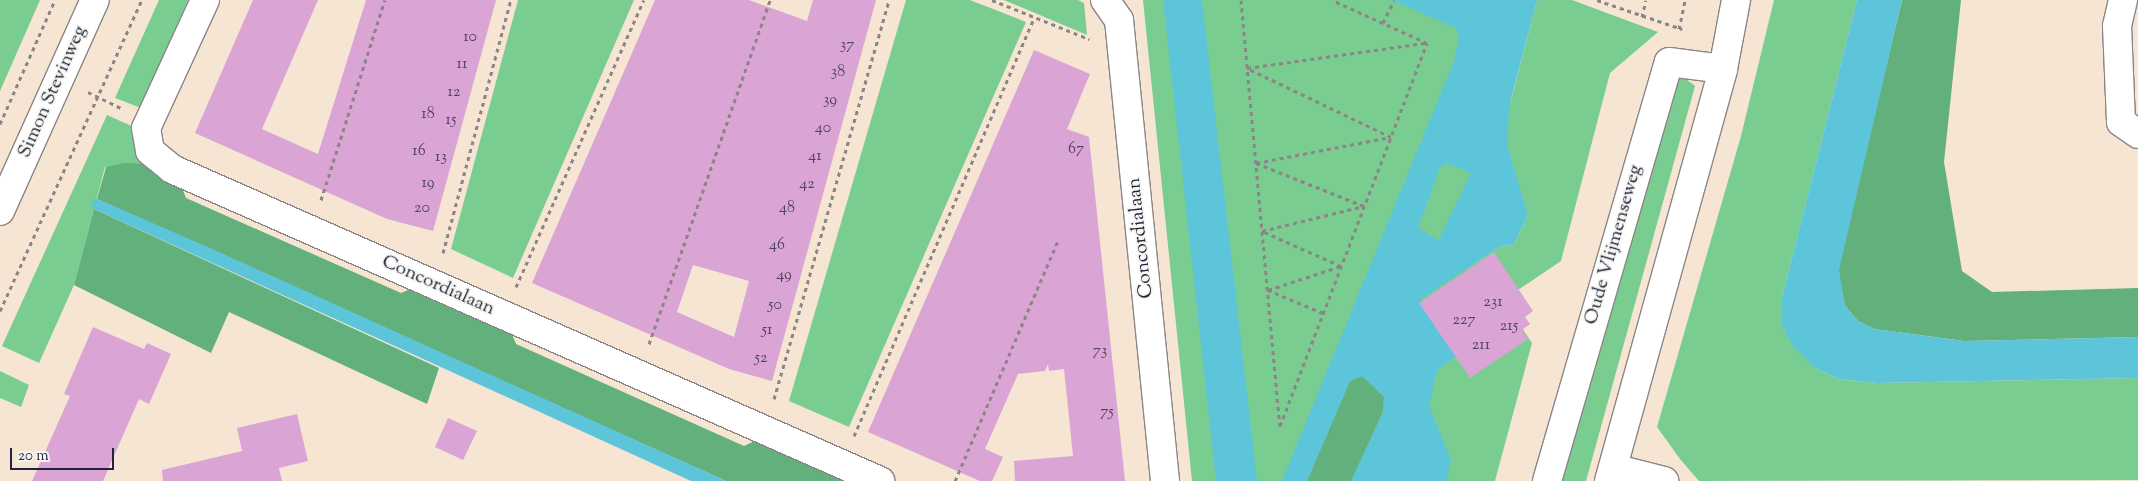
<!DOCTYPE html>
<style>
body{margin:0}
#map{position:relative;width:2138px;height:481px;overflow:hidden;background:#f5e5d2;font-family:"Sorts Mill Goudy",serif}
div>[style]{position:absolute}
.green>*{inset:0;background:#79cd91}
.forest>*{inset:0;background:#62b07b}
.water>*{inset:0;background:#5dc5d9}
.building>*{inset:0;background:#daa5d5}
.path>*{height:3px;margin-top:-1.5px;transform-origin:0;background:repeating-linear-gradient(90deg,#8c8486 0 4px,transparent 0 8px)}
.roads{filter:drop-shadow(1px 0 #8c8486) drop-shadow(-1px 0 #8c8486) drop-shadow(0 1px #8c8486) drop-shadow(0 -1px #8c8486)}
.minor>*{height:28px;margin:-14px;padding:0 14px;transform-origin:14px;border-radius:14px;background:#fff}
span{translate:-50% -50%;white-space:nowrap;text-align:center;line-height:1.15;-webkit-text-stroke:4px #f6f6f2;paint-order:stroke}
.number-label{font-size:16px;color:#504362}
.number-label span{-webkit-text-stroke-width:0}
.street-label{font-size:19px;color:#22223b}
.scale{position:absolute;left:10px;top:448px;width:104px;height:22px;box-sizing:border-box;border:2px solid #22223b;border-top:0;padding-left:6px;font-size:15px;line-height:18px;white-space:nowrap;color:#22223b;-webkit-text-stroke:4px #f6f6f2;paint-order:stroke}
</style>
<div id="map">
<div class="green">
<i style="clip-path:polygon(0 0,40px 0,0 91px)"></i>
<i style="clip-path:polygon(159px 0,188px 0,141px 108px,115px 98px)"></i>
<i style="clip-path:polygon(518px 0,634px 0,513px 278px,451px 249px)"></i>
<i style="clip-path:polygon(906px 0,970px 0,1026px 22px,849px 427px,789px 401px)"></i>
<i style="clip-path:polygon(1004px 0,1078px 0,1084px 3px,1087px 35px)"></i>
<i style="clip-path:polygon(evenodd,1143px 0,1525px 0,1510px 104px,1537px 0,1572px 0,1658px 32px,1610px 73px,1561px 261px,1503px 300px,1532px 343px,1495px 481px,1446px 481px,1441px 438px,1433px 418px,1390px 481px,1192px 481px,1143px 0,1528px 215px,1514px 244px,1499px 247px,1421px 298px,1528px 215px)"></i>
<i style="clip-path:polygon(1774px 0,1857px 0,1782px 298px,1815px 368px,1839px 379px,1877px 383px,2138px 378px,2138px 480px,1699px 481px,1680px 459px,1657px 427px,1741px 136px)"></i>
<i style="clip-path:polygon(1682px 76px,1695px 86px,1586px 481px,1558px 481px,1672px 83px)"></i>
<i style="clip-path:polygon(107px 115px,136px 128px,134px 145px,145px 164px,105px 167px,74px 285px,39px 363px,2px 346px)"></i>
<i style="clip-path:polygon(0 371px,29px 385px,21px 407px,0 398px)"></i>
</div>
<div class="forest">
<i style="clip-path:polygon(1902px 0,1961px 0,1944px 162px,1962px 271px,1992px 292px,2138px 288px,2138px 337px,1964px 341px,1874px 329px,1858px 321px,1845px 306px,1838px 270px)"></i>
<i style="clip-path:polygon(124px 163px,145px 164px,179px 180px,186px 198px,401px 293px,418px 286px,509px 327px,516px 344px,744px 446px,761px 438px,838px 472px,842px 481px,726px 481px,97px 199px,106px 167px)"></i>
<i style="clip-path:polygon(94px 209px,439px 368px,427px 404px,229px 312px,211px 353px,74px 285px)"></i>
<i style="clip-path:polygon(1362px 376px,1384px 397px,1383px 412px,1351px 481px,1307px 481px,1350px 381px)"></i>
</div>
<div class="water">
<i style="clip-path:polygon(1163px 0,1202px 0,1257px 481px,1216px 481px)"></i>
<i style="clip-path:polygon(evenodd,1392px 0,1537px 0,1509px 107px,1507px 145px,1528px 215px,1514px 244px,1499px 247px,1421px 299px,1458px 355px,1437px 370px,1429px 406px,1451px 460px,1446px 481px,1351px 481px,1383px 412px,1384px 397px,1362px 376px,1350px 381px,1307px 481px,1282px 481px,1454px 61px,1459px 37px,1456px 28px,1392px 0,1446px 163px,1471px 173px,1439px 240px,1418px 228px,1440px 167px,1446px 163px)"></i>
<i style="clip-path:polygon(1857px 0,1902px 0,1839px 270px,1845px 306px,1858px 321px,1874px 329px,1964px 341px,2138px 337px,2138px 378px,1877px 383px,1839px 379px,1815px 368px,1793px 346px,1781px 323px,1782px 298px)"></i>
<i style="clip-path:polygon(97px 199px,208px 247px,726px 481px,691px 481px,94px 209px,91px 202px)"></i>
</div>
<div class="building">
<i style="clip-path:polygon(253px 0,318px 0,262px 129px,318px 154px,366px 0,496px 0,433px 231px,387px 219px,195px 133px)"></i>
<i style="clip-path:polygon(evenodd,655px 0,749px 0,807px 21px,813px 0,876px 0,772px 381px,729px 369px,532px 283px,655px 0,693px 265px,749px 281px,734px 337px,677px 312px,693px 265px)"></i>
<i style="clip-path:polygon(1034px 50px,1090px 74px,1067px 129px,1089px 137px,1125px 481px,1015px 481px,1014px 461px,1073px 456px,1064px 369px,1049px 371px,1048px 364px,1045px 371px,1018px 374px,985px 449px,1003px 457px,992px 481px,980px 481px,868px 432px)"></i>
<i style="clip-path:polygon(1494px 252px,1533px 311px,1525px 317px,1530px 324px,1522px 330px,1528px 339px,1470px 378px,1419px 303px)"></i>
<i style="clip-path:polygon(93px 327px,144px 349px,147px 343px,171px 354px,149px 404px,139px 399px,103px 481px,32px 481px,70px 396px,64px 394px)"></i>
<i style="clip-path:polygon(297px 414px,308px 461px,279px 468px,282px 481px,163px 481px,162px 470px,242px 451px,237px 428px)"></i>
<i style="clip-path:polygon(448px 418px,477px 431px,463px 460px,435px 447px)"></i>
</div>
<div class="path">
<i style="left:992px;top:0;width:105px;rotate:21.9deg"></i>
<i style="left:1241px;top:0;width:428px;rotate:84.8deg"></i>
<i style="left:1280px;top:426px;width:410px;rotate:-69deg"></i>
<i style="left:1427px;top:43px;width:104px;rotate:-155.6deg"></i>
<i style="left:1597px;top:0;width:90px;rotate:18.8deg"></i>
<i style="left:1642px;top:17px;width:17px;rotate:-77deg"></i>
<i style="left:1383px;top:23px;width:25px;rotate:-64deg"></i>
<i style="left:1679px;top:29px;width:30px;rotate:-78deg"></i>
<i style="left:88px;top:92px;width:37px;rotate:26deg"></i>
<i style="left:0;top:124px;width:136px;rotate:-66.1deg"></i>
<i style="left:321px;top:200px;width:210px;rotate:-72.3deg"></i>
<i style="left:443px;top:253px;width:262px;rotate:-75deg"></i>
<i style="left:516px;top:287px;width:314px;rotate:-66deg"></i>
<i style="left:0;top:311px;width:342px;rotate:-65.5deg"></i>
<i style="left:1323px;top:313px;width:60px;rotate:-157.3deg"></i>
<i style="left:1268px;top:290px;width:77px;rotate:-18.2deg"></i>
<i style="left:1341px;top:266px;width:86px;rotate:-156.1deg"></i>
<i style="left:1262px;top:231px;width:105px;rotate:-13.8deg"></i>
<i style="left:1364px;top:206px;width:116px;rotate:-158.3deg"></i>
<i style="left:1256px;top:163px;width:137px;rotate:-10.9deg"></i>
<i style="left:1391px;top:137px;width:160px;rotate:-154.4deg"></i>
<i style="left:1247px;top:68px;width:181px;rotate:-8deg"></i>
<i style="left:649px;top:344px;width:365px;rotate:-70.6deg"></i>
<i style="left:774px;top:399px;width:415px;rotate:-73.9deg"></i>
<i style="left:854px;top:436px;width:455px;rotate:-66.7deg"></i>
<i style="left:955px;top:481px;width:264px;rotate:-66.8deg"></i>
</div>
<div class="roads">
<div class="minor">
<i style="left:205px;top:0;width:141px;rotate:114.7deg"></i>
<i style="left:146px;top:128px;width:23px;rotate:80deg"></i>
<i style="left:150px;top:151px;width:28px;rotate:39deg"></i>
<i style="left:172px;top:169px;width:774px;rotate:23.78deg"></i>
<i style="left:1105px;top:0;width:24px;rotate:55deg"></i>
<i style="left:1119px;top:20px;width:463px;rotate:84.3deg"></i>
<i style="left:2123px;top:0;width:27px;rotate:103deg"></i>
<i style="left:2117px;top:26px;width:96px;rotate:87.6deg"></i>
<i style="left:2121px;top:122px;width:21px;rotate:35deg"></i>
<i style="left:0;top:211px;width:231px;rotate:-65.8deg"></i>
<i style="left:1613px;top:468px;width:53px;rotate:14.3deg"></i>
<i style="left:1547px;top:481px;width:436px;rotate:-73.8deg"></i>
<i style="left:1669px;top:62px;width:54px;rotate:7.4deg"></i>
<i style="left:1609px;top:481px;width:427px;rotate:-74.5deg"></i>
<i style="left:1723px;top:69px;width:70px;rotate:-79.3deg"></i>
</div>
</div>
<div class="number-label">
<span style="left:470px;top:38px">10</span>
<span style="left:847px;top:46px">37</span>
<span style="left:462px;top:65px">11</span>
<span style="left:838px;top:73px">38</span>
<span style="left:454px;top:93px">12</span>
<span style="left:830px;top:101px">39</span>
<span style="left:428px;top:115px">18</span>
<span style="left:451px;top:121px">15</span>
<span style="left:823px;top:129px">40</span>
<span style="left:1076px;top:150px">67</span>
<span style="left:419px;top:152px">16</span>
<span style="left:815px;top:157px">41</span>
<span style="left:441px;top:158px">13</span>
<span style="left:428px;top:184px">19</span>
<span style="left:807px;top:185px">42</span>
<span style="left:422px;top:209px">20</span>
<span style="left:787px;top:209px">48</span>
<span style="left:777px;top:246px">46</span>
<span style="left:784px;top:276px">49</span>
<span style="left:1493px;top:303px">231</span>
<span style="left:775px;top:306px">50</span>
<span style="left:1464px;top:321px">227</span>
<span style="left:1509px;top:327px">215</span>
<span style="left:767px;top:331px">51</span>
<span style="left:1481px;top:346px">211</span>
<span style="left:1100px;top:352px">73</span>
<span style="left:761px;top:359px">52</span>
<span style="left:1107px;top:413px">75</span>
</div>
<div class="street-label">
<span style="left:53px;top:92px;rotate:-66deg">Simon Stevinweg</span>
<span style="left:1141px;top:238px;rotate:-96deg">Concordialaan</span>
<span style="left:1614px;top:245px;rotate:-74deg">Oude Vlijmenseweg</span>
<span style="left:438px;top:286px;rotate:24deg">Concordialaan</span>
</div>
<div class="scale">20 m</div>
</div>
